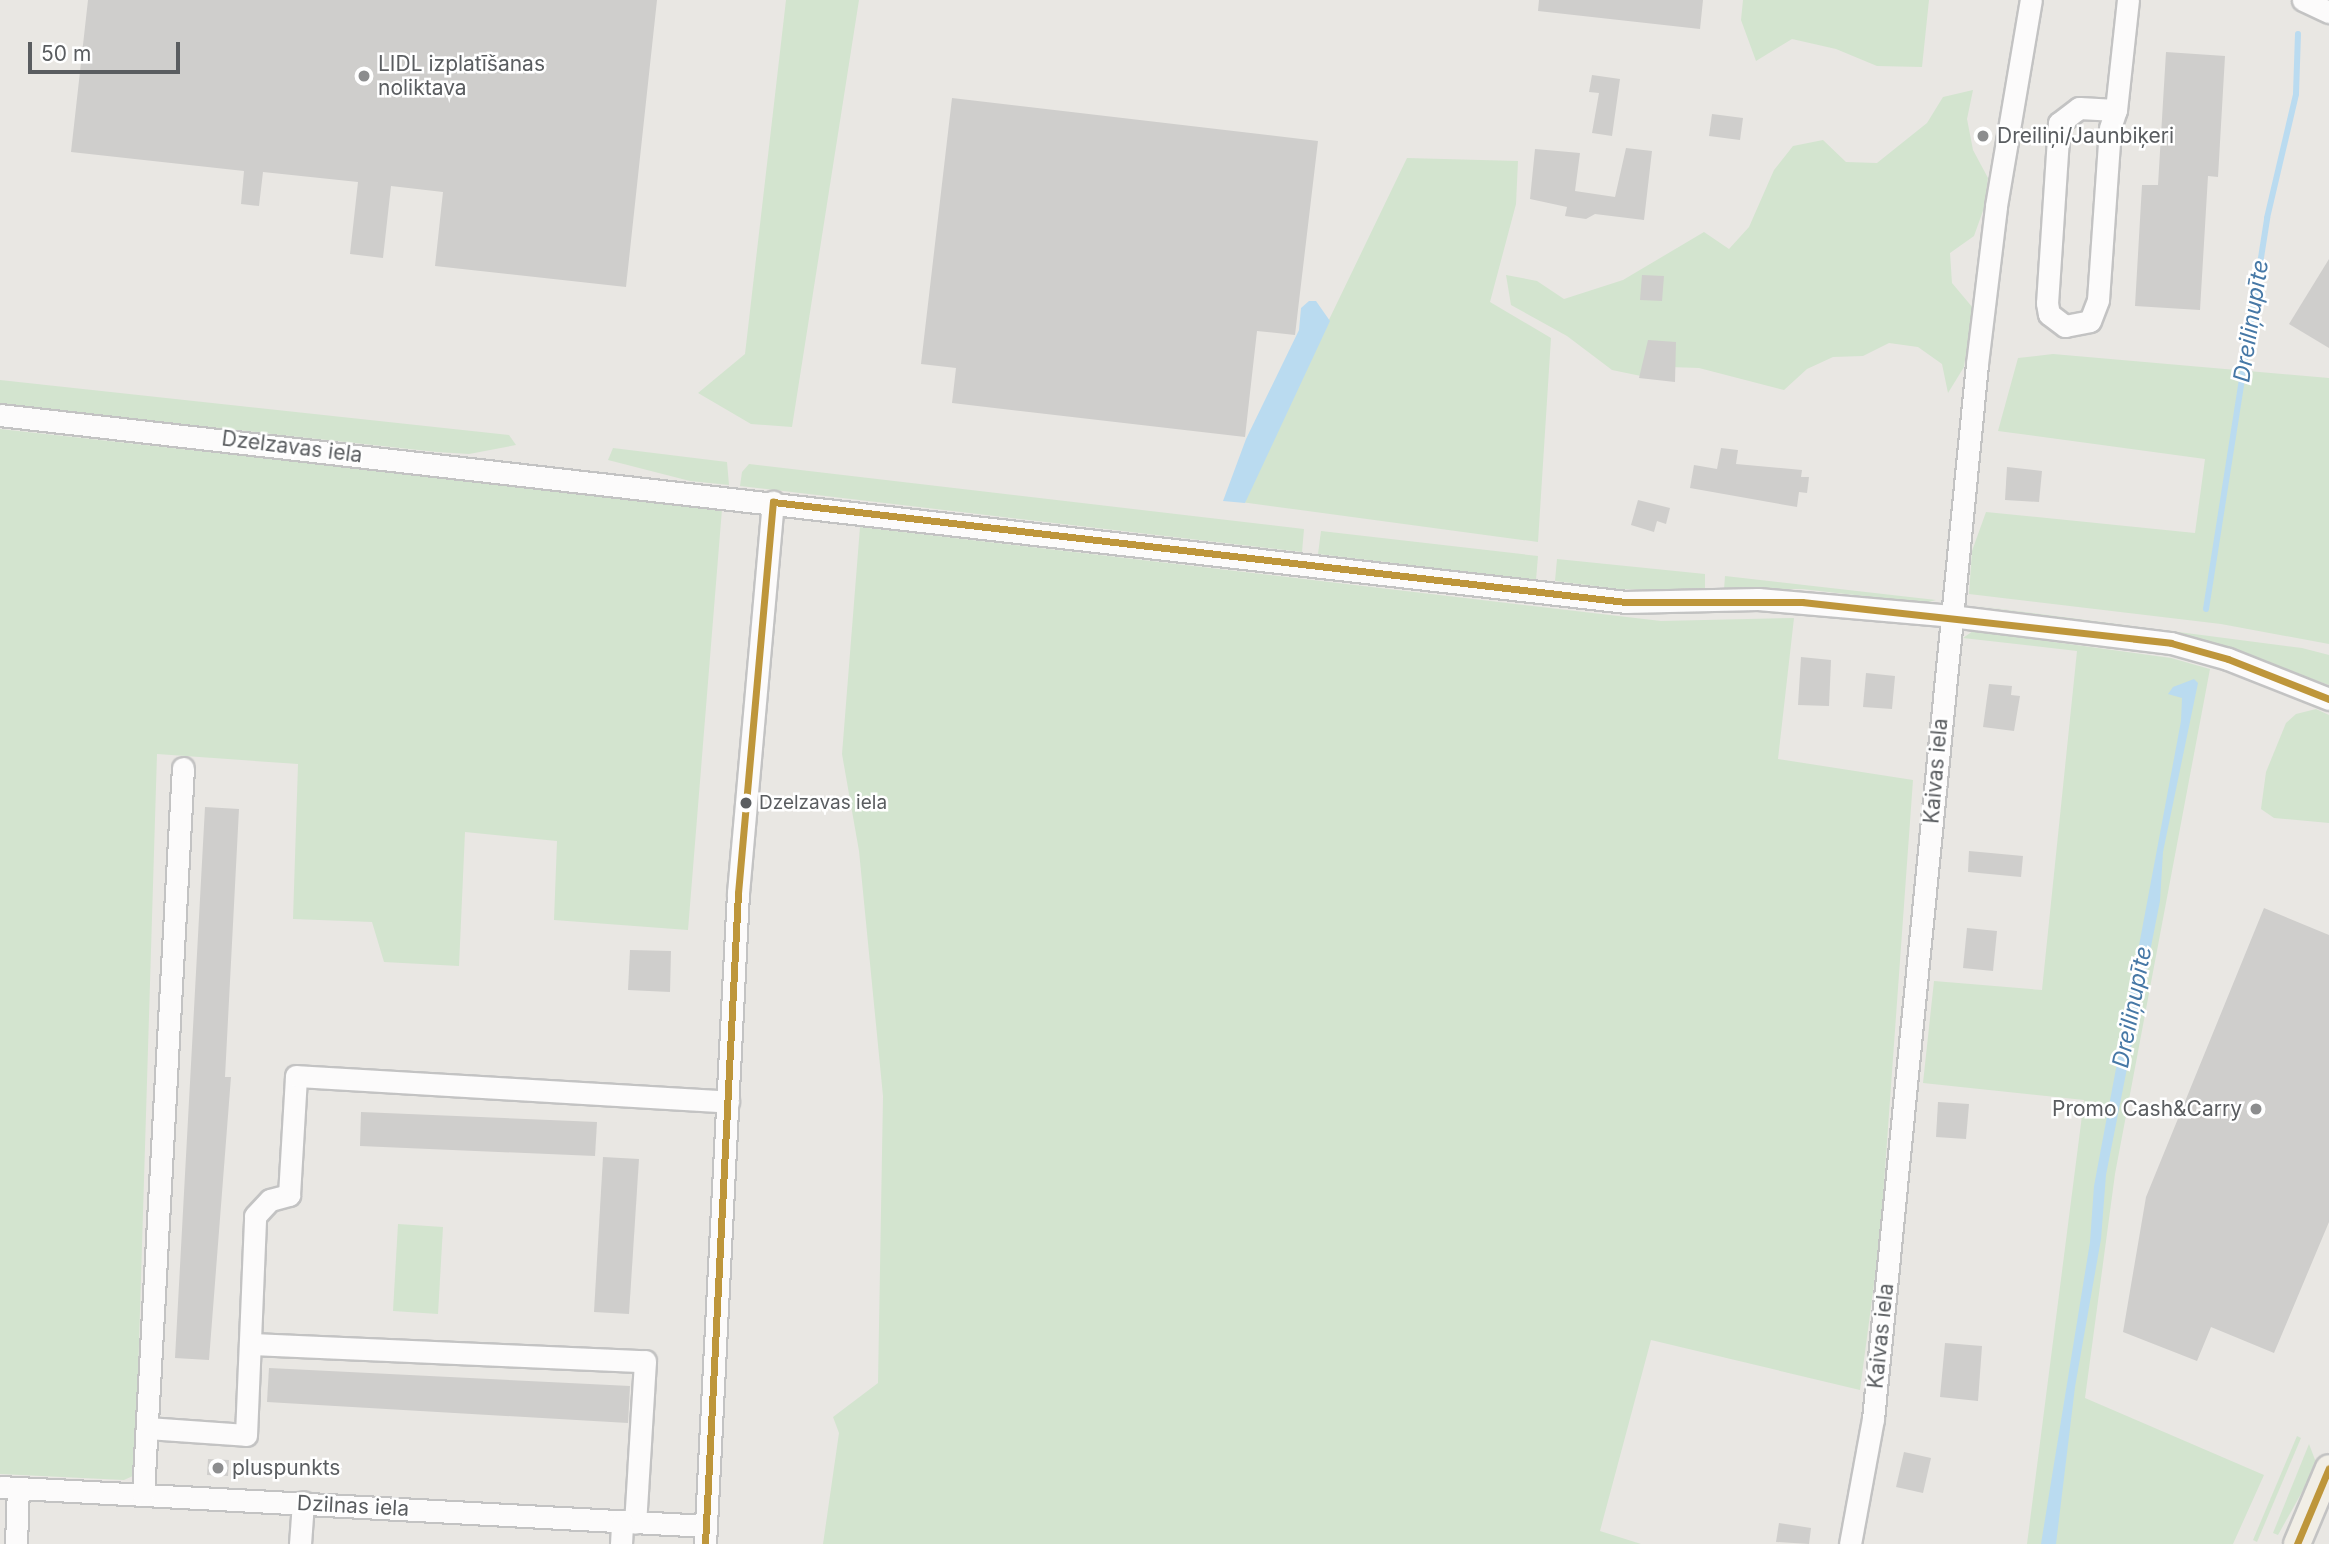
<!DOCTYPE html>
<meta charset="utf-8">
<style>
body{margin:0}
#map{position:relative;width:2329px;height:1544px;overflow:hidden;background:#e9e7e3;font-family:Inter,sans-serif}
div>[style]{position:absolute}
.green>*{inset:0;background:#d3e4cf}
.water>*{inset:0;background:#badbf0}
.stream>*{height:6px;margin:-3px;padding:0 3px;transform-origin:3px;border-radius:3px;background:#badbf0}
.building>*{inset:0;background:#cfcecc}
.roads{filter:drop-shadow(2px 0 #c3c3c3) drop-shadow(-2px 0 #c3c3c3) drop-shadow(0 2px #c3c3c3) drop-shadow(0 -2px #c3c3c3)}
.minor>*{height:21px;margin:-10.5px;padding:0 10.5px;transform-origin:10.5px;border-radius:10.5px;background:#fcfbfb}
.major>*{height:26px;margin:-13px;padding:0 13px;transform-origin:13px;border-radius:13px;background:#f1eee6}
.bus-1>*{height:7px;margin:-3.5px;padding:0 3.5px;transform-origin:3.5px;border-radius:3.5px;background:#be963b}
.dots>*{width:19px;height:19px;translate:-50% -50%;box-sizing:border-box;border:4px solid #fff;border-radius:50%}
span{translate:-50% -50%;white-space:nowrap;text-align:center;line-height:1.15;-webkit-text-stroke:5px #fff;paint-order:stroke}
.bus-label{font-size:19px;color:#5a5d60}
.left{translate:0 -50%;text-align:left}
.poi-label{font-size:21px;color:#5a5d60}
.right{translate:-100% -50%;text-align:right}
.street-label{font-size:21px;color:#5a5d60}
.water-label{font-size:23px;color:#4678a6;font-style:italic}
.scale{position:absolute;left:28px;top:42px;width:152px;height:32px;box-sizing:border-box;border:4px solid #5a5d60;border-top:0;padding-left:9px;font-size:21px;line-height:24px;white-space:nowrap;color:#5a5d60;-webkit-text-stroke:5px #fff;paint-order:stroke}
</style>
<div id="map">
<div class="green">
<i style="clip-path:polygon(786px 0,859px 0,792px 427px,751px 424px,698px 393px,745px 354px)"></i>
<i style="clip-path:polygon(1743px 0,1929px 0,1922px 67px,1877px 66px,1836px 49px,1792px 39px,1756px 61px,1741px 20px)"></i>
<i style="clip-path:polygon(1973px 90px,1967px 119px,1973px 150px,1988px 178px,1984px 208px,1974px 236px,1950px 253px,1952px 283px,1973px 308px,1964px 367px,1948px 393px,1942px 364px,1918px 347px,1889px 343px,1863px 356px,1833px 357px,1807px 369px,1784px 390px,1699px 368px,1670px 367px,1641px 376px,1612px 370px,1567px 336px,1511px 305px,1506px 275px,1537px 281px,1564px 299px,1623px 280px,1704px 232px,1729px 249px,1749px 227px,1774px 170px,1793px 146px,1823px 140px,1846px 162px,1877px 163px,1927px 123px,1943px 97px)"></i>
<i style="clip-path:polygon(1407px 158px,1518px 161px,1516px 204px,1490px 302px,1551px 338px,1538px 542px,1241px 502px)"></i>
<i style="clip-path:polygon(2053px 354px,2329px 378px,2329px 644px,2221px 624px,1969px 594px,1972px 551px,1986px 512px,2195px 533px,2205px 459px,1998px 431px,2018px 358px)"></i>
<i style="clip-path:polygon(0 380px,509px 435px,516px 445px,469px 454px,437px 452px,0 404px)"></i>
<i style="clip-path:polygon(0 429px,722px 509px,688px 930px,554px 920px,557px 841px,465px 832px,459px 966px,384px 962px,372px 922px,293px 919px,298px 764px,157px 754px,135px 1475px,124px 1480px,0 1474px)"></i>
<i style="clip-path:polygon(613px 448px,727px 462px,729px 485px,690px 481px,608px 460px)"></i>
<i style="clip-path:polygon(749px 464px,1304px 529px,1302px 552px,740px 486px,742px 472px)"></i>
<i style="clip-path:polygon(860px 527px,1661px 621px,1794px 618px,1778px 759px,1913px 780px,1880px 1239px,1860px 1390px,1651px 1340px,1600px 1531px,1641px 1544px,823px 1544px,839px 1433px,833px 1417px,878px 1383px,883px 1096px,859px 851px,842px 754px)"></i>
<i style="clip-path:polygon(1321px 531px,1538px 556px,1536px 580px,1318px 554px)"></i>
<i style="clip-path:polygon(1557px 559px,1705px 574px,1705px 591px,1619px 589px,1555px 581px)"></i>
<i style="clip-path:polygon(1725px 576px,1936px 600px,1925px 603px,1802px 589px,1724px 589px)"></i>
<i style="clip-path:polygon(1971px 605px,2302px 648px,2329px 655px,2329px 685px,2188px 636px)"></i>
<i style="clip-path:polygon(1973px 631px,2171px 658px,2210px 669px,2115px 1174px,2085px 1398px,2264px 1475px,2233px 1544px,2027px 1544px,2084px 1100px,1923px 1083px,1934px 981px,2042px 990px,2077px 651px,1963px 638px)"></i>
<i style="clip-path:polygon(2316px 709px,2329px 715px,2329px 823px,2274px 818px,2261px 809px,2266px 772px,2286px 723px,2296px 714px)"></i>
<i style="clip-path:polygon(398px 1224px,443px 1227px,438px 1314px,393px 1311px)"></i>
<i style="clip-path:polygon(2297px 1436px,2301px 1438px,2257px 1542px,2253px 1540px)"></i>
<i style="clip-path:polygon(2309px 1444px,2317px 1465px,2278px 1535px,2273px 1533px)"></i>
</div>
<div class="water">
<i style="clip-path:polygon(1309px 301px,1316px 301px,1330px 321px,1245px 503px,1223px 501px,1246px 439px,1299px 330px,1301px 308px)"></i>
<i style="clip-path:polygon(2194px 679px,2198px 683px,2163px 852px,2160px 901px,2106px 1175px,2101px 1239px,2075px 1387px,2056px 1544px,2041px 1544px,2090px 1242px,2094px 1186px,2181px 721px,2182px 698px,2168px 694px,2173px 687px)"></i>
</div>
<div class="stream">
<i style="left:2206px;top:609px;width:396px;rotate:-81.1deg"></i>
<i style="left:2267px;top:218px;width:127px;rotate:-76.8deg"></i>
<i style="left:2296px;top:94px;width:60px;rotate:-88.1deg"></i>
</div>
<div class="building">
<i style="clip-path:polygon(88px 0,657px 0,626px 287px,435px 266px,443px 192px,391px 186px,383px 258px,350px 254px,358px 182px,263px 172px,259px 206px,241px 204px,244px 171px,71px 152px)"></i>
<i style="clip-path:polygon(1539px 0,1703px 0,1700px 29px,1538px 11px)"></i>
<i style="clip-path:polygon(2166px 52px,2225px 56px,2218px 177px,2208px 176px,2200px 310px,2135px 306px,2142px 185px,2158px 185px)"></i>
<i style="clip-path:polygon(1592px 75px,1620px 79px,1612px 136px,1592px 133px,1599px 93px,1589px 92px)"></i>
<i style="clip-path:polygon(952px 98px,1318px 141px,1295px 335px,1257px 331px,1245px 437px,952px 403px,956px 368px,921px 364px)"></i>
<i style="clip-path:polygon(1712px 114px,1743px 118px,1740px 140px,1709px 136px)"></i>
<i style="clip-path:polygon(1626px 148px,1652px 151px,1644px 220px,1595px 214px,1586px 219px,1565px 216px,1567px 207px,1530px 199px,1535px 149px,1580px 153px,1575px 191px,1615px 197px)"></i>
<i style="clip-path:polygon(2329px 259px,2329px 348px,2289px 324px)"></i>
<i style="clip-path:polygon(1642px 275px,1664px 276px,1662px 301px,1640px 300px)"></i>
<i style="clip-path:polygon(1648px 340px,1676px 342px,1675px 382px,1639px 378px)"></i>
<i style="clip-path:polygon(1721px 448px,1738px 450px,1736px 464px,1802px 470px,1801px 477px,1809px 477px,1807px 493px,1799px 492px,1797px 507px,1690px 488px,1694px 465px,1717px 469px)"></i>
<i style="clip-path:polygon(2007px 467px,2042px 471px,2039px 502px,2005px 500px)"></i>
<i style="clip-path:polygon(1638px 500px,1670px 508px,1666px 524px,1657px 521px,1654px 532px,1631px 525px)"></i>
<i style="clip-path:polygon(1801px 657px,1831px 660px,1829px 706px,1798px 705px)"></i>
<i style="clip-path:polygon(1866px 673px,1895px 676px,1892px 709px,1863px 707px)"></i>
<i style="clip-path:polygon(1989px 684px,2012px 686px,2011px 695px,2020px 696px,2014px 731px,1983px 727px)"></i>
<i style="clip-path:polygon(205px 807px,239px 809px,225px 1077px,231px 1077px,209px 1360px,175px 1358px)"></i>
<i style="clip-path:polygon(1969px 851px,2023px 856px,2021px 877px,1968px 872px)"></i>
<i style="clip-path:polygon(2264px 908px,2329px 935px,2329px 1222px,2274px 1353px,2211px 1327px,2197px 1361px,2123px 1332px,2146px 1197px)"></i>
<i style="clip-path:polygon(1967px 928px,1997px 931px,1993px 971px,1963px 968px)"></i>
<i style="clip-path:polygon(630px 950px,671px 951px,670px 992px,628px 990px)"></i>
<i style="clip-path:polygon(1938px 1102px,1969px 1104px,1966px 1139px,1936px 1137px)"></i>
<i style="clip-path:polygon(361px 1112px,597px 1122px,595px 1156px,360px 1146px)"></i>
<i style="clip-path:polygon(603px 1157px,639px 1159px,629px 1314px,594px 1312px)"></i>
<i style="clip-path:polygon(1945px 1343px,1982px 1346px,1978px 1401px,1940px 1397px)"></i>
<i style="clip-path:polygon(269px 1368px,630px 1386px,628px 1423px,267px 1402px)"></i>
<i style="clip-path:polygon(1904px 1452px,1931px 1458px,1923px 1493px,1896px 1487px)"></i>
<i style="clip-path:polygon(208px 1459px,229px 1460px,228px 1476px,207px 1475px)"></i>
<i style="clip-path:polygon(1779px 1523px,1811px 1528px,1809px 1544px,1776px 1542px)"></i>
</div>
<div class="roads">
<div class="minor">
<i style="left:2303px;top:0;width:29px;rotate:25deg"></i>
<i style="left:2116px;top:110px;width:37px;rotate:-177deg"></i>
<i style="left:2079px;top:108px;width:25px;rotate:143deg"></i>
<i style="left:2059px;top:123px;width:180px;rotate:93.8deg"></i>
<i style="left:2047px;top:303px;width:11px;rotate:80deg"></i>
<i style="left:2049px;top:314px;width:20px;rotate:37deg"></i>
<i style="left:2065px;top:326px;width:25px;rotate:-11deg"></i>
<i style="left:2090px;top:321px;width:22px;rotate:-69deg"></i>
<i style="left:2098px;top:300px;width:172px;rotate:-86deg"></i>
<i style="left:2110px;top:128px;width:19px;rotate:-72deg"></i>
<i style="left:2116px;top:110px;width:111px;rotate:-83.8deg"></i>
<i style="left:0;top:415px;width:1636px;rotate:6.56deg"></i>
<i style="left:1625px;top:602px;width:133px;rotate:-1.3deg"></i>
<i style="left:1758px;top:599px;width:194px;rotate:5deg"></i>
<i style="left:1951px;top:616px;width:222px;rotate:7deg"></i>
<i style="left:2171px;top:643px;width:59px;rotate:15.7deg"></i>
<i style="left:2228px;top:659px;width:109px;rotate:21.6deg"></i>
<i style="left:251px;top:1344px;width:394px;rotate:2.5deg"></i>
<i style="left:645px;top:1361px;width:162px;rotate:93.5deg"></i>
<i style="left:147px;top:1428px;width:99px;rotate:4deg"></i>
<i style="left:246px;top:1435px;width:219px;rotate:-87.6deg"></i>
<i style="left:255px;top:1216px;width:22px;rotate:-47deg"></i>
<i style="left:270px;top:1200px;width:20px;rotate:-15deg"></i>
<i style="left:289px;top:1195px;width:119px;rotate:-86.6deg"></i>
<i style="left:296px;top:1076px;width:433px;rotate:3.4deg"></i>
<i style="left:0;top:1487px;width:707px;rotate:3.16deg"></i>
<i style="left:143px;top:1494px;width:727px;rotate:-86.85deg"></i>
<i style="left:16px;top:1544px;width:56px;rotate:-88deg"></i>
<i style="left:300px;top:1544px;width:42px;rotate:-85.9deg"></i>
<i style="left:621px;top:1544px;width:22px;rotate:-87deg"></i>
<i style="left:705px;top:1544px;width:652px;rotate:-87.1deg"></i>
<i style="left:738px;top:893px;width:393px;rotate:-84.9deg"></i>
<i style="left:1850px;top:1544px;width:127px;rotate:-79.6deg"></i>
<i style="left:1873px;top:1419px;width:1060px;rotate:-84.37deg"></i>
<i style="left:1977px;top:364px;width:159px;rotate:-83.1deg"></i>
<i style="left:1996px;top:206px;width:209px;rotate:-80.4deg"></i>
</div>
<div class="major">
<i style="left:2297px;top:1544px;width:82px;rotate:-67.2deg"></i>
</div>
</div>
<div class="bus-1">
<i style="left:773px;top:502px;width:858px;rotate:6.69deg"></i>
<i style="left:1625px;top:602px;width:177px"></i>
<i style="left:1802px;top:602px;width:371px;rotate:6.3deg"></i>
<i style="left:2171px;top:643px;width:59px;rotate:15.7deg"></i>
<i style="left:2228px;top:659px;width:109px;rotate:21.6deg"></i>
<i style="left:705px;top:1544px;width:652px;rotate:-87.1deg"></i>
<i style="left:738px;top:893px;width:393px;rotate:-84.9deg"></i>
<i style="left:2297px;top:1544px;width:82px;rotate:-67.2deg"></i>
</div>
<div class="dots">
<i style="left:364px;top:76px;background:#8c8d8e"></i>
<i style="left:1983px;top:136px;background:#8c8d8e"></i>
<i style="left:746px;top:803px;background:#5a5d60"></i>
<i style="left:2256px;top:1109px;background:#8c8d8e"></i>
<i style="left:218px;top:1468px;background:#8c8d8e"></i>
</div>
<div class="bus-label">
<span class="left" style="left:759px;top:803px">Dzelzavas iela</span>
</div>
<div class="poi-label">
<span class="left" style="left:378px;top:76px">LIDL izplatīšanas<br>noliktava</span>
<span class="left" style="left:1997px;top:136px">Dreiliņi/Jaunbiķeri</span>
<span class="right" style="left:2242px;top:1109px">Promo Cash&amp;Carry</span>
<span class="left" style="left:232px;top:1468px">pluspunkts</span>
</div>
<div class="street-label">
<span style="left:292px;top:447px;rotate:7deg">Dzelzavas iela</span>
<span style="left:1936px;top:771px;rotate:-85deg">Kaivas iela</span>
<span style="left:1881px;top:1336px;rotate:-84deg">Kaivas iela</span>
<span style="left:353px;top:1506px;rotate:3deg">Dzilnas iela</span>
</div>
<div class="water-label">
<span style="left:2251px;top:321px;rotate:-81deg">Dreiliņupīte</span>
<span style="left:2132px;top:1007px;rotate:-79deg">Dreiliņupīte</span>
</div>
<div class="scale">50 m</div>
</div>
